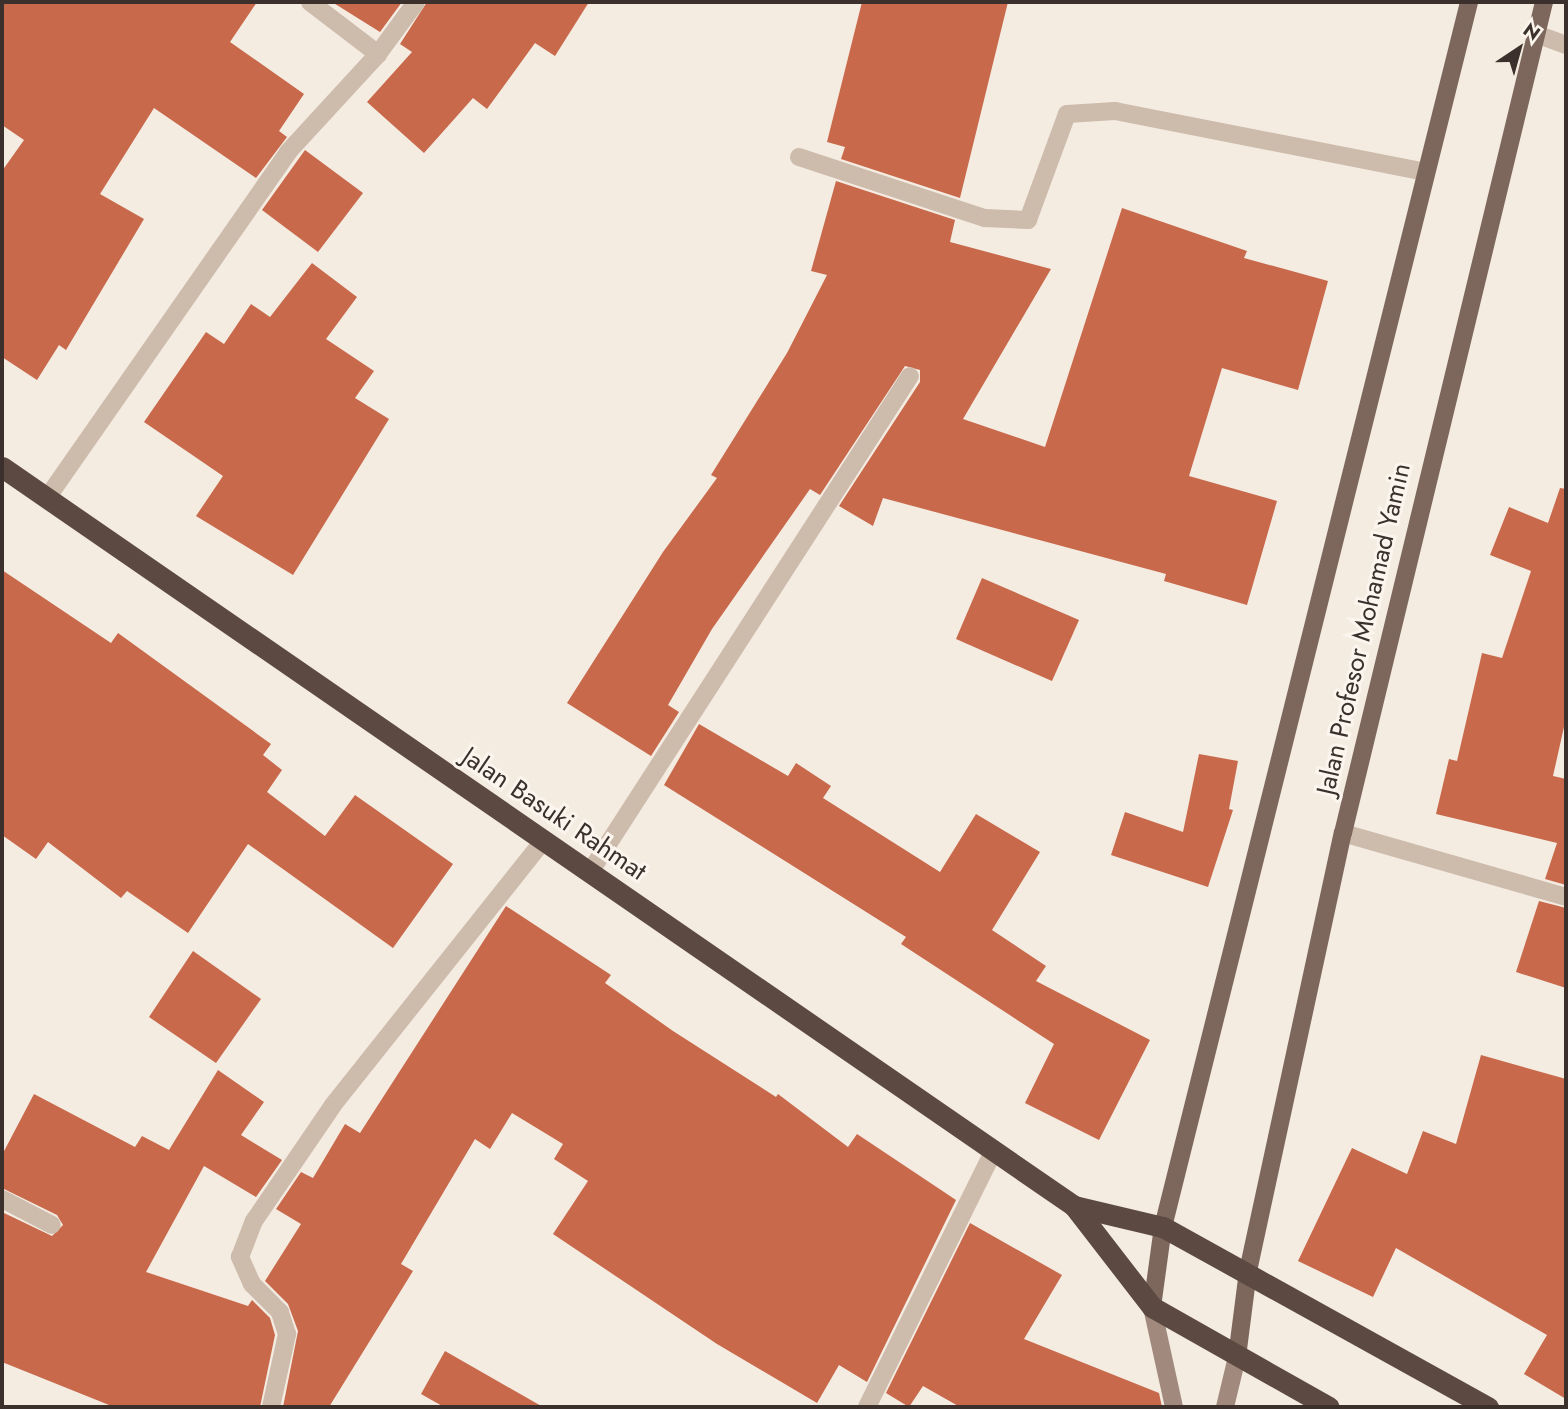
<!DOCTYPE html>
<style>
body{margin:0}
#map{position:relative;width:1568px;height:1409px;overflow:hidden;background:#f4ebe1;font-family:Jost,sans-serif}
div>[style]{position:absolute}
.building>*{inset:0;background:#c8694b}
.lane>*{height:18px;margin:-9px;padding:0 9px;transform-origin:9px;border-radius:9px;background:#cdbbac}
.street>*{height:18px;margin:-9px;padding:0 9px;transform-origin:9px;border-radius:9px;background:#cdbbac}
.secondary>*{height:18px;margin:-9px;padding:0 9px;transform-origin:9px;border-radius:9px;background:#a18a7d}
.primary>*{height:18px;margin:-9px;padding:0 9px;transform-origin:9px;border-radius:9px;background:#7d675c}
.highway>*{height:21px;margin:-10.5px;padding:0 10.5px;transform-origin:10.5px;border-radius:10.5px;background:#5c4a42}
span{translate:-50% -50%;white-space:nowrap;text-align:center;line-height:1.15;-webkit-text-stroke:6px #fbf5ee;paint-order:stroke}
.street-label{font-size:26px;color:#3b302b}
.frame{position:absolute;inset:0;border:4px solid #3b302b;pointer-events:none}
.north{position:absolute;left:1484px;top:14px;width:70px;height:70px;-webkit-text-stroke:5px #fbf5ee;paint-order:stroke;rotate:36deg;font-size:19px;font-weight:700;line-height:28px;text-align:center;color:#3b302b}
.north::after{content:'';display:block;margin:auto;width:24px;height:32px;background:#3b302b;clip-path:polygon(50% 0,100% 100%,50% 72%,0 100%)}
</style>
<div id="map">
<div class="building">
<i style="clip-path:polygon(2px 2px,257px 2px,230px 42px,304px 94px,279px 131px,287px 137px,256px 178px,154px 108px,100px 194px,144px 219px,66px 350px,59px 345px,37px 380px,2px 357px,2px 171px,24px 140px,2px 125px)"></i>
<i style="clip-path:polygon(332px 2px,402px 2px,380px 32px)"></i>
<i style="clip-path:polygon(427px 2px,589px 2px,555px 56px,535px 43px,487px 109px,473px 98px,424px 153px,367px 102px,412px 52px,400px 44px)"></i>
<i style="clip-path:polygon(862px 2px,1008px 2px,960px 198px,841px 159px,845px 147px,827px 142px)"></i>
<i style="clip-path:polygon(305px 150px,363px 193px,318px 252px,262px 210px)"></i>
<i style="clip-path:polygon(836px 181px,955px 220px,950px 242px,1051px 269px,963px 419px,1045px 447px,1122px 208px,1247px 251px,1244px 258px,1328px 281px,1298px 390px,1222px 368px,1189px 476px,1277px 501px,1247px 605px,1164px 581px,1166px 574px,883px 498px,873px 526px,839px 506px,920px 382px,920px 370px,905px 366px,820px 495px,810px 489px,712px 629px,668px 705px,679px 712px,651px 756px,567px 703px,663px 552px,717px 478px,711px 475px,787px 353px,827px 275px,811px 271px)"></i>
<i style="clip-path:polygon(312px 263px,357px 297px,326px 339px,374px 371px,355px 398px,389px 419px,293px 575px,196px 516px,223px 476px,144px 422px,206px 332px,224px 344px,251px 304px,270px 317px)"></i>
<i style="clip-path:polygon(1560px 488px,1566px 489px,1566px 718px,1553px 776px,1566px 779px,1566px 885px,1545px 879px,1557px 843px,1436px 814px,1449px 759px,1457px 761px,1482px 653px,1502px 658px,1531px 571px,1490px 555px,1509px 507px,1548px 523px)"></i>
<i style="clip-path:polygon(2px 570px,111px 643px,118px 633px,271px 744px,263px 755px,282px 770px,267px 792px,325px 836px,355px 795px,453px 864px,393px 948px,248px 844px,188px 933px,127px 891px,121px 898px,48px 842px,36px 859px,2px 835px)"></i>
<i style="clip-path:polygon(982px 578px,1079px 620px,1052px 681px,956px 639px)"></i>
<i style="clip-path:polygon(699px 724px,788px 776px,796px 763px,831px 786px,823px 798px,940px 872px,976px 814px,1040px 852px,992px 930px,1046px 966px,1036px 981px,1150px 1040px,1099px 1140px,1025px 1103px,1054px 1044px,901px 944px,906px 937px,664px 785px)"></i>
<i style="clip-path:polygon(1199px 754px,1238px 761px,1229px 809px,1233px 810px,1208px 887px,1111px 855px,1125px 812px,1183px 832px)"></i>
<i style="clip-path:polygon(1539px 901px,1566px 908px,1566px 988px,1516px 972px)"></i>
<i style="clip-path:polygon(506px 906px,611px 975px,605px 983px,673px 1031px,776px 1097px,778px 1094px,848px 1147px,857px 1134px,956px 1200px,867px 1382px,839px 1365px,817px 1403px,717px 1344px,553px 1234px,588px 1181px,554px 1159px,563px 1144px,512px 1113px,490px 1149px,475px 1139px,401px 1264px,413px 1271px,329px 1407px,283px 1407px,298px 1331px,288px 1304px,265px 1281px,301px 1224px,276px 1209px,301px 1172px,313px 1178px,345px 1124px,360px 1133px)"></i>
<i style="clip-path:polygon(193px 951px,261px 999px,216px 1063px,149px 1017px)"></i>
<i style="clip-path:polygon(1481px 1055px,1566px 1079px,1566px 1399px,1524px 1374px,1547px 1335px,1396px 1248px,1373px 1297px,1298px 1261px,1352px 1148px,1407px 1174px,1423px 1131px,1456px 1144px)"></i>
<i style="clip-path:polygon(218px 1070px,264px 1102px,241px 1135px,282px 1160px,256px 1197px,204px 1166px,146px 1272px,248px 1306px,252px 1300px,270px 1318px,275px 1335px,260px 1407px,114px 1407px,2px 1362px,2px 1212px,52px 1236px,63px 1225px,57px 1215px,2px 1188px,2px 1155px,34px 1094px,135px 1147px,142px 1136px,169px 1150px)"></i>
<i style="clip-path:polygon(970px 1223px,1062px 1275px,1024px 1339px,1159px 1393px,1162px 1407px,960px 1407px,923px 1386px,909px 1407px,886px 1393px)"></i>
<i style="clip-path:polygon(445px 1351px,543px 1407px,444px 1407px,421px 1394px)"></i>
</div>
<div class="lane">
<i style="left:799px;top:157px;width:196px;rotate:18.2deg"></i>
<i style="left:985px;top:218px;width:43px;rotate:2.7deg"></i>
<i style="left:1028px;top:220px;width:113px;rotate:-69.8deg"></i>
<i style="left:1067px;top:114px;width:48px;rotate:-3.6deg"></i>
<i style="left:1115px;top:111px;width:316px;rotate:11.1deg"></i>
</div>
<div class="street">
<i style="left:310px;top:2px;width:86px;rotate:37.4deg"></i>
<i style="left:1536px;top:34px;width:32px;rotate:20deg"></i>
<i style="left:47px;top:498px;width:422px;rotate:-55.1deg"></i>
<i style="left:288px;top:152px;width:133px;rotate:-47.4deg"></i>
<i style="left:378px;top:54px;width:64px;rotate:-53.8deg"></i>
<i style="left:1343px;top:833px;width:232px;rotate:16deg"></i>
<i style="left:590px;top:872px;width:590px;rotate:-57.17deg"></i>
<i style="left:2px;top:1199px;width:56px;rotate:27.5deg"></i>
<i style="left:271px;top:1407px;width:75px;rotate:-77.6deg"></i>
<i style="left:287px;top:1334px;width:23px;rotate:-108deg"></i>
<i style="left:280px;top:1312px;width:40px;rotate:-135deg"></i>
<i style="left:252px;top:1284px;width:30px;rotate:-114deg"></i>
<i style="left:240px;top:1257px;width:39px;rotate:-69deg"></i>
<i style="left:254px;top:1221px;width:140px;rotate:-55.7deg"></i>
<i style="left:333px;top:1105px;width:337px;rotate:-51.5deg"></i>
<i style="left:867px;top:1407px;width:287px;rotate:-63.7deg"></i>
</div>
<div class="secondary">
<i style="left:1152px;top:1307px;width:102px;rotate:77.6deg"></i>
<i style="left:1225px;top:1407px;width:51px;rotate:-76.5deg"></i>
</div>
<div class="primary">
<i style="left:1152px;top:1307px;width:81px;rotate:-82.2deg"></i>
<i style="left:1163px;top:1227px;width:1263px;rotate:-75.97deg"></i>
<i style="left:1237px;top:1357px;width:87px;rotate:-82.7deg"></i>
<i style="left:1248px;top:1271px;width:448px;rotate:-77.8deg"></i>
<i style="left:1343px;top:833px;width:855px;rotate:-76.4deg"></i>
</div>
<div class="highway">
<i style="left:2px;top:467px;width:1302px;rotate:34.58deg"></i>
<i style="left:1074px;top:1206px;width:128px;rotate:52.3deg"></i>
<i style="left:1152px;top:1307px;width:203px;rotate:29.5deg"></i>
<i style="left:1074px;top:1206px;width:91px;rotate:13.3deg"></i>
<i style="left:1163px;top:1227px;width:372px;rotate:29deg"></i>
</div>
<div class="street-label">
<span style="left:1364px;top:629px;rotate:-77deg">Jalan Profesor Mohamad Yamin</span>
<span style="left:554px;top:814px;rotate:34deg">Jalan Basuki Rahmat</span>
</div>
<div class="frame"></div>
<div class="north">N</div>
</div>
